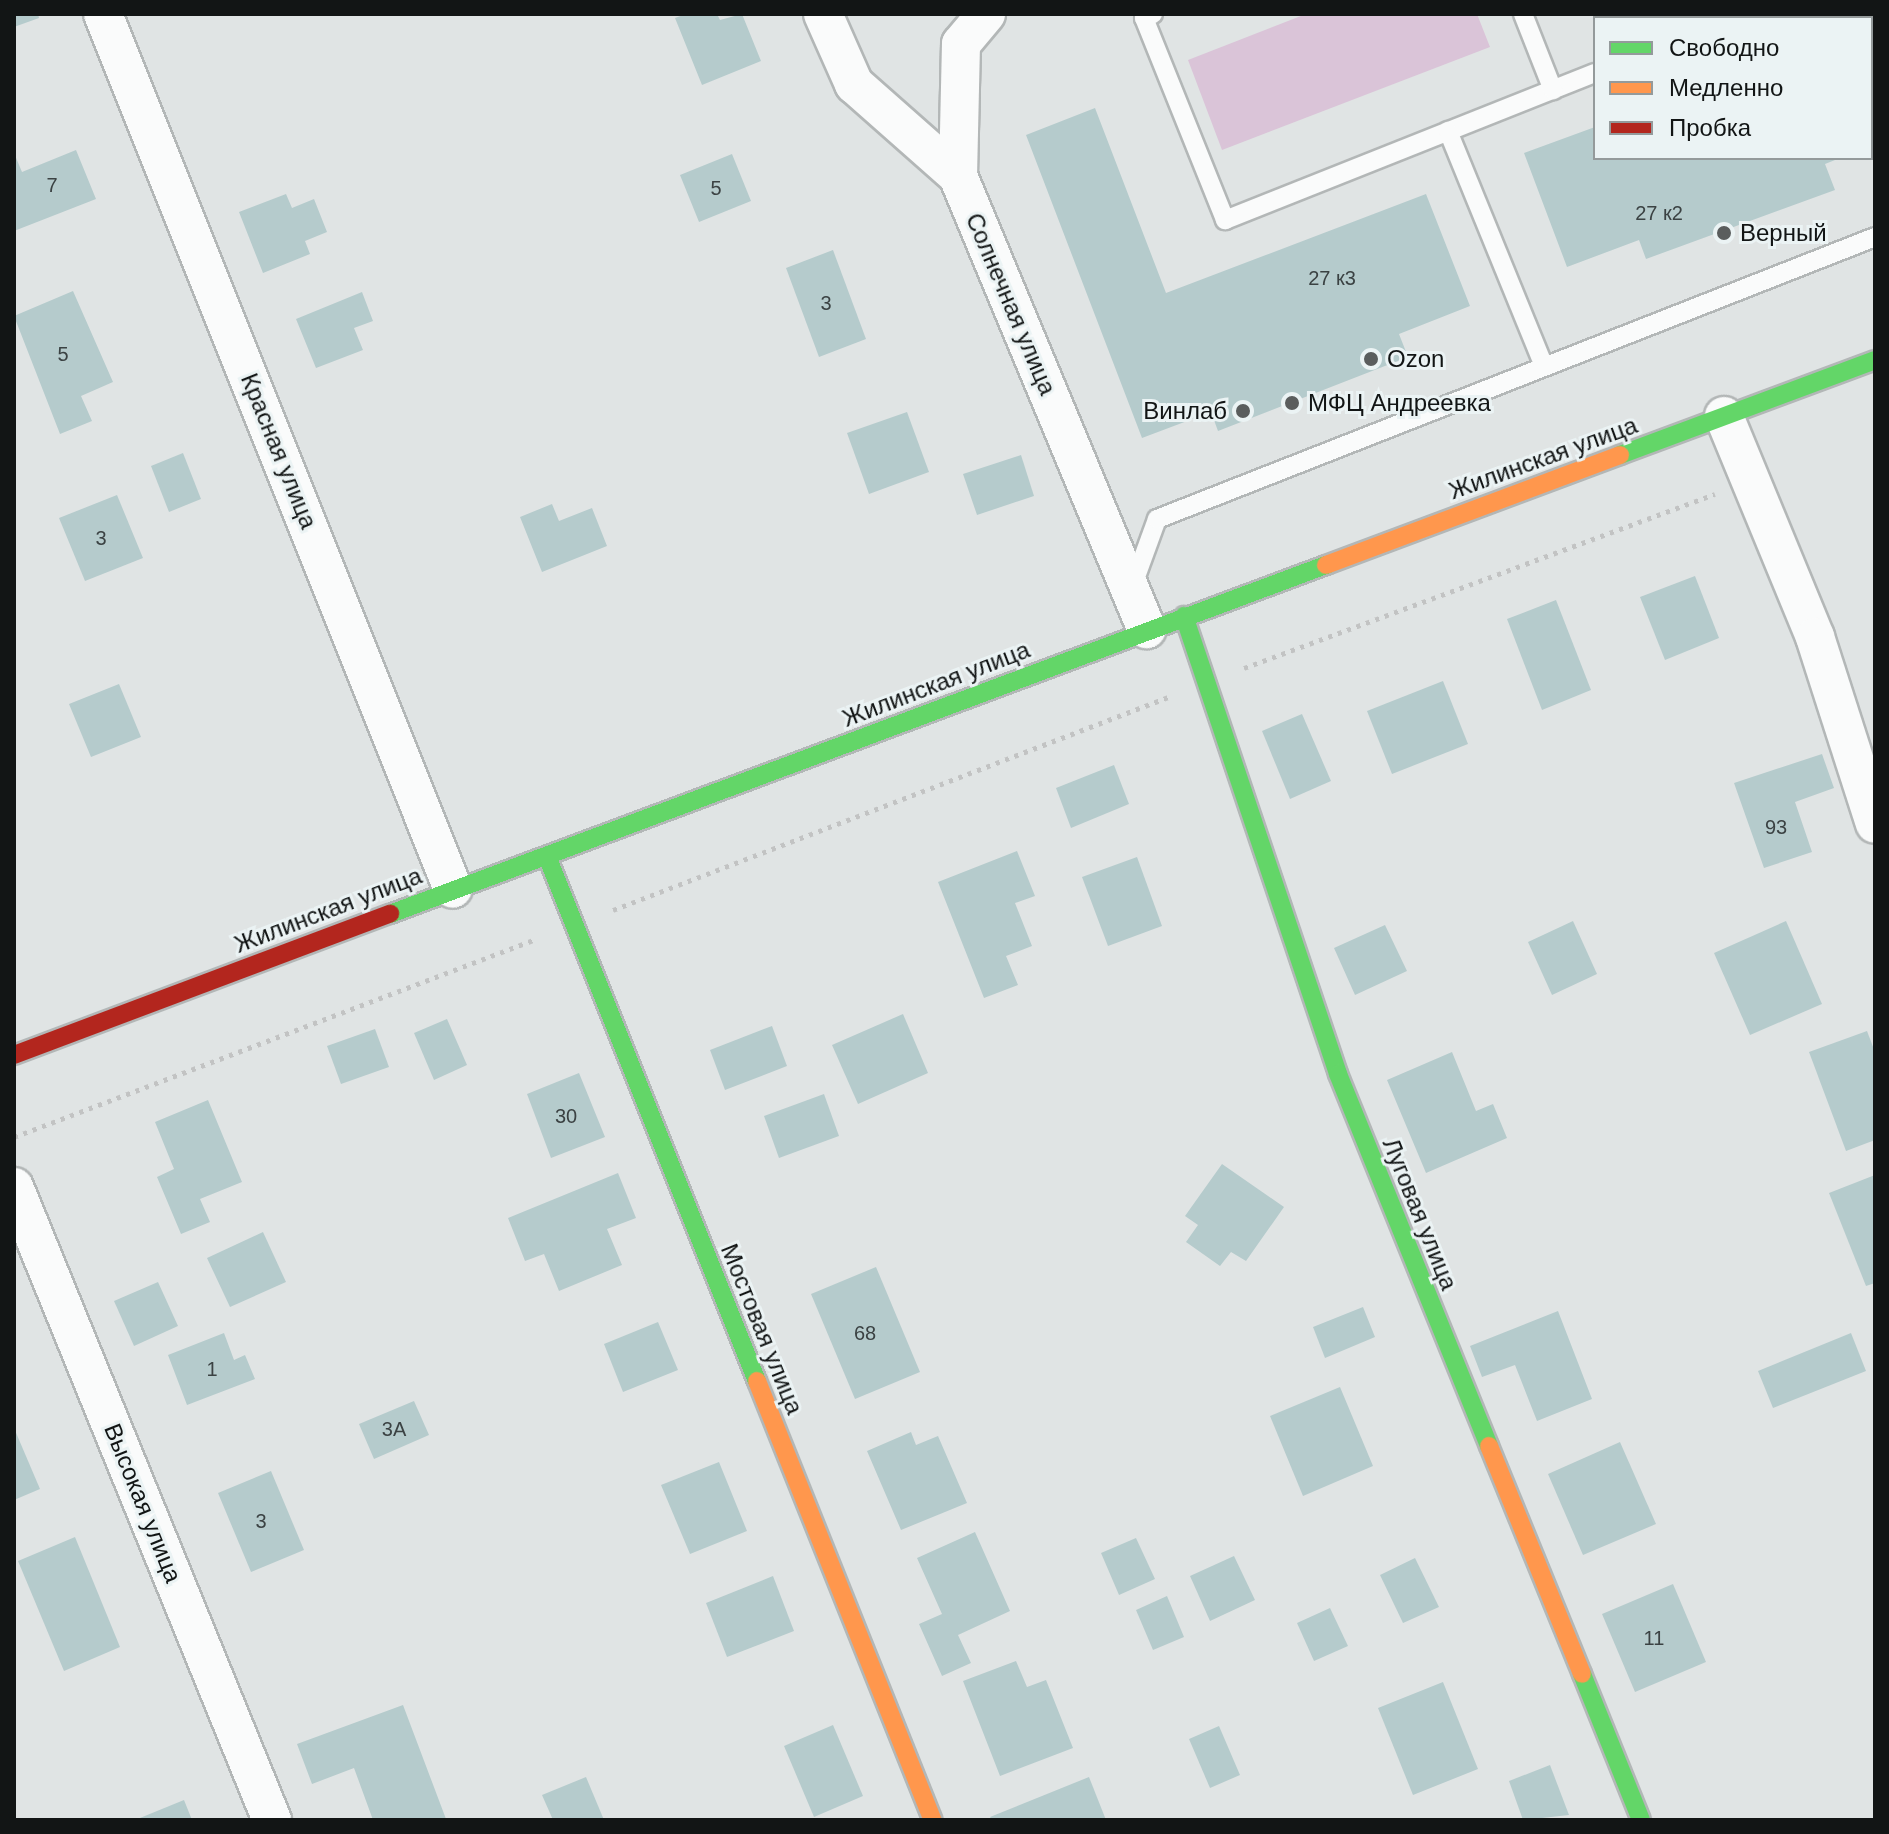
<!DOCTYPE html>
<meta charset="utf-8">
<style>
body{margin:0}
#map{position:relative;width:1889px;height:1834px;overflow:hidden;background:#e0e4e4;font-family:Arial,sans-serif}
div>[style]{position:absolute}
.green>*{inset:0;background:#dac4d8}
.building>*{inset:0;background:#b5cbcc}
.path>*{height:5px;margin-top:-2.5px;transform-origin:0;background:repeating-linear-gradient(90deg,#c2c3c3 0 4px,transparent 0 10px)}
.roads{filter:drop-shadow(2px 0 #b3b7b7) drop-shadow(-2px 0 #b3b7b7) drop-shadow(0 2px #b3b7b7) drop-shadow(0 -2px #b3b7b7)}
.lane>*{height:18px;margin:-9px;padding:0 9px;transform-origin:9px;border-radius:9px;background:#fafbfb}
.street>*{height:38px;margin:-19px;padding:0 19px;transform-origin:19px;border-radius:19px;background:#fafbfb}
.fast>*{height:18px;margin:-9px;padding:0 9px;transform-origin:9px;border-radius:9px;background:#63d668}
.slow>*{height:18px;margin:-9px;padding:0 9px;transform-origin:9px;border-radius:9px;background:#ff974d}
.jam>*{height:18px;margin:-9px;padding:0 9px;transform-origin:9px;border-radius:9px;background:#b3261e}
.dots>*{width:22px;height:22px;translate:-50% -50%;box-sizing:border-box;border:4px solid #ebf3f4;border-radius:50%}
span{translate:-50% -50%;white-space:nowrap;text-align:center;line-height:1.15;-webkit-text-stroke:6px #ebf3f4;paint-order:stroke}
.number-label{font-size:20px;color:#3b4243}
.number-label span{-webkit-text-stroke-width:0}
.poi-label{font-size:24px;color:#121515}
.left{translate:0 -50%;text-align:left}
.right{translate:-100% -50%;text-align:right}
.street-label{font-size:24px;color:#121515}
.frame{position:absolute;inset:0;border:16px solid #121515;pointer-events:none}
.legend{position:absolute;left:1593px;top:16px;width:280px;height:144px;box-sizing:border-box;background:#ebf3f4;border:2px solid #949a9b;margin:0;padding:10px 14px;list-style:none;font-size:24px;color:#121515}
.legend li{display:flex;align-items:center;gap:16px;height:40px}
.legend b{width:40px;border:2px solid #949a9b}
</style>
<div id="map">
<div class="green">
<i style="clip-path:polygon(1306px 14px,1477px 14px,1490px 47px,1222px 150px,1188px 60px)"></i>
</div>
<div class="building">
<i style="clip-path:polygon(14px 14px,38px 14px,39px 18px,14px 27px)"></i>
<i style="clip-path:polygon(686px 14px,717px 14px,720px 20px,742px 14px,761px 61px,702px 85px,675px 18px)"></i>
<i style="clip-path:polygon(1871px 91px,1875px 101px,1871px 147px)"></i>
<i style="clip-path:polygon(1095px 108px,1166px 293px,1426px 194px,1470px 306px,1399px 334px,1408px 357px,1218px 431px,1211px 412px,1142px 438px,1026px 135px)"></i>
<i style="clip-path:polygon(1595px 127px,1595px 158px,1840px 158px,1825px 164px,1835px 190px,1646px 259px,1639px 240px,1567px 267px,1524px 153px)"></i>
<i style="clip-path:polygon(76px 150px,96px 199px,14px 231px,14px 153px,22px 172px)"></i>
<i style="clip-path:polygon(732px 154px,751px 201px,699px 222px,680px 175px)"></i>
<i style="clip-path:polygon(286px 194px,292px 208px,314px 199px,327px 232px,305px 241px,310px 254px,263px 273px,239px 212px)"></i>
<i style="clip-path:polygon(833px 250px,866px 339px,819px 357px,786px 268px)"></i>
<i style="clip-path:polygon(73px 291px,113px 382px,81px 396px,92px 421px,60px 434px,14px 316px)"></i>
<i style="clip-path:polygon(362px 292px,373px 321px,354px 328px,363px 350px,316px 368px,296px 319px)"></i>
<i style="clip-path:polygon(907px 412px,929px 472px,869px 494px,847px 433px)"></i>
<i style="clip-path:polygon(183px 453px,201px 499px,169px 512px,151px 466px)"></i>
<i style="clip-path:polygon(1021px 455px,1034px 496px,977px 515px,963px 474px)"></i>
<i style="clip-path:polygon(117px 495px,143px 558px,85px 581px,59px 518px)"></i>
<i style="clip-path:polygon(552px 504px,559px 521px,592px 508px,607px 546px,542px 572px,520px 517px)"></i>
<i style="clip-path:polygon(1695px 576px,1719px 638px,1665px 660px,1640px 597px)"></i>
<i style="clip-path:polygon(1556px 600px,1591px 690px,1542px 710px,1507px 619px)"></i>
<i style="clip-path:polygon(1443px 681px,1468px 744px,1392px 774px,1367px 711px)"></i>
<i style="clip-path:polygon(119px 684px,141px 737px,91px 757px,69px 704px)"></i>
<i style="clip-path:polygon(1302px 714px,1331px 781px,1290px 799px,1262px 731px)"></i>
<i style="clip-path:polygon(1822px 754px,1834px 788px,1795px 802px,1812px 852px,1764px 868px,1734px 783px)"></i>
<i style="clip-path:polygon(1114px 765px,1129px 804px,1071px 828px,1056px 788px)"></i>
<i style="clip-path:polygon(1017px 851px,1035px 896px,1015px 903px,1032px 946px,1006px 956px,1018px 985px,984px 998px,938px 882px)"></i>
<i style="clip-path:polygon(1137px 857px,1162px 926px,1108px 946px,1082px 877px)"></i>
<i style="clip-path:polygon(1573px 921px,1597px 974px,1552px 995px,1528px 942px)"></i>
<i style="clip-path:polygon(1786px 921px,1822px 1004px,1750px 1035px,1714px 953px)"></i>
<i style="clip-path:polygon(1385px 925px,1407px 971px,1355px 995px,1334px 948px)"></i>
<i style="clip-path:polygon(903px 1014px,928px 1073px,858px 1104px,832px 1045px)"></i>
<i style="clip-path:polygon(447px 1019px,467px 1065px,434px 1080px,414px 1033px)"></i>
<i style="clip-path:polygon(772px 1026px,787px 1066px,725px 1090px,710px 1050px)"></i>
<i style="clip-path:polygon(375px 1029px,389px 1067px,341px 1084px,327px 1046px)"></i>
<i style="clip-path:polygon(1867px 1031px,1875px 1052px,1875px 1140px,1846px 1151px,1809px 1052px)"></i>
<i style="clip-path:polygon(1452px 1052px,1476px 1111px,1493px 1104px,1507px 1138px,1426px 1173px,1387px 1080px)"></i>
<i style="clip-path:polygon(579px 1073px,605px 1137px,551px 1158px,527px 1094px)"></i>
<i style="clip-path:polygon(824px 1094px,839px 1136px,779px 1158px,764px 1116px)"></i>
<i style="clip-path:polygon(208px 1100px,242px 1182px,200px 1199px,210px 1222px,181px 1234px,157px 1177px,174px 1169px,155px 1122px)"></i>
<i style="clip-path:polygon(1222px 1164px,1284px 1207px,1246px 1261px,1231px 1252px,1220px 1266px,1186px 1242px,1198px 1225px,1185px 1216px)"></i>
<i style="clip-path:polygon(618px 1173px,636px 1218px,607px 1229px,622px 1265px,559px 1291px,544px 1254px,525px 1261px,508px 1218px)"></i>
<i style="clip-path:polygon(1875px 1175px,1875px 1283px,1866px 1286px,1829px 1193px)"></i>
<i style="clip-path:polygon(263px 1232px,286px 1282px,230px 1307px,207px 1258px)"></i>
<i style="clip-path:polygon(876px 1267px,920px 1372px,855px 1399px,811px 1294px)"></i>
<i style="clip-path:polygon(158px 1282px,178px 1326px,134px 1346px,114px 1301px)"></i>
<i style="clip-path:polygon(1363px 1307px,1375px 1337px,1325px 1358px,1313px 1327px)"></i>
<i style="clip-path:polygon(1558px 1311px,1592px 1399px,1537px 1421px,1515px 1365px,1482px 1377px,1470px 1346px)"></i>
<i style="clip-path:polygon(658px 1322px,678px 1370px,623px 1392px,604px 1344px)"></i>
<i style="clip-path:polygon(224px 1333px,234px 1360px,245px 1355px,255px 1379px,187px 1405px,168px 1355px)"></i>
<i style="clip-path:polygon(1851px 1333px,1866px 1371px,1773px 1408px,1758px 1371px)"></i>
<i style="clip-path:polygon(1340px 1387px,1373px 1466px,1303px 1496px,1270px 1416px)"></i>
<i style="clip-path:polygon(414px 1401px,429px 1435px,374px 1459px,359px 1424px)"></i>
<i style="clip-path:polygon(14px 1428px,40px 1489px,14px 1500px)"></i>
<i style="clip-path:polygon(911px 1432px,916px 1445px,938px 1436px,967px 1503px,901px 1530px,867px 1451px)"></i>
<i style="clip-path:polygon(1620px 1442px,1656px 1524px,1583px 1555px,1548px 1474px)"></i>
<i style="clip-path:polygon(719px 1462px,747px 1531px,690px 1554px,661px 1485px)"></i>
<i style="clip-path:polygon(271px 1471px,304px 1550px,251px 1572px,218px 1493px)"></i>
<i style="clip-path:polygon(975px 1532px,1010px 1611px,958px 1635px,971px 1663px,942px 1676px,919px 1624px,942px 1614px,917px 1558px)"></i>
<i style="clip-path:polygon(75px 1537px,120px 1647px,64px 1671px,18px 1561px)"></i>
<i style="clip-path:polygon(1136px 1538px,1155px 1579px,1119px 1595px,1101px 1553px)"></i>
<i style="clip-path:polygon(1234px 1556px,1255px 1600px,1210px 1621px,1190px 1576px)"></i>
<i style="clip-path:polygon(1415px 1558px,1439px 1607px,1403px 1623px,1380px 1575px)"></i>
<i style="clip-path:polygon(773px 1576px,794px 1631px,727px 1657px,706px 1603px)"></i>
<i style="clip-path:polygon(1673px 1584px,1706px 1662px,1635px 1692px,1602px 1614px)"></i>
<i style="clip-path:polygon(1167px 1596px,1184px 1637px,1153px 1650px,1136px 1610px)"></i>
<i style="clip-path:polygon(1330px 1608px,1348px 1646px,1314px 1661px,1297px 1623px)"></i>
<i style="clip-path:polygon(1016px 1661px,1027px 1687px,1046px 1680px,1073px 1748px,1000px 1776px,963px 1681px)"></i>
<i style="clip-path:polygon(1443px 1682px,1478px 1769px,1413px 1795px,1378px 1708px)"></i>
<i style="clip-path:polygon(403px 1705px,446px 1819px,443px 1820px,373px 1820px,354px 1768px,312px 1784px,297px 1744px)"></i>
<i style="clip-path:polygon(833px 1725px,863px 1796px,814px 1817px,784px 1746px)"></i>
<i style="clip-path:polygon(1219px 1726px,1240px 1775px,1210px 1788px,1189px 1739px)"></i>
<i style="clip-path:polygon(1550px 1765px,1569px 1815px,1523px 1820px,1509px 1781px)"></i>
<i style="clip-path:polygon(586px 1777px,604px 1820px,553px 1820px,542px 1795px)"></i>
<i style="clip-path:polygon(1089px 1777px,1106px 1820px,992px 1820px,990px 1817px)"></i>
<i style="clip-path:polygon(184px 1800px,192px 1820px,135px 1820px)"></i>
</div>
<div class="path">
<i style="left:1244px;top:668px;width:502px;rotate:-20.28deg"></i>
<i style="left:613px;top:910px;width:598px;rotate:-20.98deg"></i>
<i style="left:14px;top:1137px;width:558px;rotate:-20.77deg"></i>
</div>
<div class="roads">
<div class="lane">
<i style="left:1153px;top:14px;width:10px;rotate:156deg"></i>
<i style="left:1144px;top:18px;width:218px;rotate:68.1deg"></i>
<i style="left:1225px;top:220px;width:398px;rotate:-21.7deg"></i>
<i style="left:1523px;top:14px;width:82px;rotate:68.5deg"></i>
<i style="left:1707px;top:14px;width:4px;rotate:76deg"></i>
<i style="left:1733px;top:18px;width:11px;rotate:-22deg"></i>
<i style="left:1448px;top:131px;width:252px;rotate:67.8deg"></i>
<i style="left:1133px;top:585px;width:70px;rotate:-70deg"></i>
<i style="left:1157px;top:519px;width:771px;rotate:-21.44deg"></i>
</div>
<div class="street">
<i style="left:103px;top:14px;width:942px;rotate:68.2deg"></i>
<i style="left:823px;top:14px;width:77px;rotate:66.1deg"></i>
<i style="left:854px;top:84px;width:139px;rotate:41.5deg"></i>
<i style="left:958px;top:176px;width:491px;rotate:67.4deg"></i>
<i style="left:958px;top:176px;width:132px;rotate:-88.7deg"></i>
<i style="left:961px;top:44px;width:39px;rotate:-50deg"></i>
<i style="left:1724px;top:416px;width:239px;rotate:67.6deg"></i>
<i style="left:1815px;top:637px;width:196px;rotate:72.2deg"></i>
<i style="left:14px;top:1187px;width:684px;rotate:67.83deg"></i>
</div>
<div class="fast">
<i style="left:1620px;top:455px;width:272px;rotate:-20.4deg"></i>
<i style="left:1184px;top:616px;width:483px;rotate:71.4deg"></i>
<i style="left:1338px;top:1074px;width:401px;rotate:67.9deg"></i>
<i style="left:547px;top:856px;width:565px;rotate:68.2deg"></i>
<i style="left:390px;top:914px;width:999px;rotate:-20.45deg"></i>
<i style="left:1582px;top:1674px;width:157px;rotate:68deg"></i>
</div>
<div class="slow">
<i style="left:1326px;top:565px;width:314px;rotate:-20.5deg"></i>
<i style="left:757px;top:1381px;width:473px;rotate:68.2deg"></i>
<i style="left:1489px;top:1446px;width:246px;rotate:67.8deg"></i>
</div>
<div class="jam">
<i style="left:14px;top:1055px;width:402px;rotate:-20.6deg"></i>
</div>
</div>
<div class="dots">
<i style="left:1724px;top:233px;background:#5a5d5d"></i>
<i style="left:1371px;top:359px;background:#5a5d5d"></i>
<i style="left:1292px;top:403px;background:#5a5d5d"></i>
<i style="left:1243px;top:411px;background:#5a5d5d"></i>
</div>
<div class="number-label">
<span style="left:52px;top:185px">7</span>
<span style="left:716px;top:188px">5</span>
<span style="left:1659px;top:213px">27 к2</span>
<span style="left:1332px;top:278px">27 к3</span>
<span style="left:826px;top:303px">3</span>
<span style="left:63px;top:354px">5</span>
<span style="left:101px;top:538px">3</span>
<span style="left:1776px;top:827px">93</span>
<span style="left:566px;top:1116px">30</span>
<span style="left:865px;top:1333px">68</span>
<span style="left:212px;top:1369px">1</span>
<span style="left:394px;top:1429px">3А</span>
<span style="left:261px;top:1521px">3</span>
<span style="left:1654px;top:1638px">11</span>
</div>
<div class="poi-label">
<span class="left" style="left:1740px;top:233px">Верный</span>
<span class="left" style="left:1387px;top:359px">Ozon</span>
<span class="left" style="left:1308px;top:403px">МФЦ Андреевка</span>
<span class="right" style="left:1227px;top:411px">Винлаб</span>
</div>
<div class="street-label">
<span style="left:1011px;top:304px;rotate:67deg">Солнечная улица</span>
<span style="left:279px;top:451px;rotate:68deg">Красная улица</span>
<span style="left:1543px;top:458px;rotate:-20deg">Жилинская улица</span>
<span style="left:936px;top:684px;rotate:-21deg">Жилинская улица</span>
<span style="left:328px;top:910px;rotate:-21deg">Жилинская улица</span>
<span style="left:1420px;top:1214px;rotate:68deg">Луговая улица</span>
<span style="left:762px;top:1329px;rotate:68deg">Мостовая улица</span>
<span style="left:143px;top:1503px;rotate:68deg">Высокая улица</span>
</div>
<div class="frame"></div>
<ul class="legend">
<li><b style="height:10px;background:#63d668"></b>Свободно</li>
<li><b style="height:10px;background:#ff974d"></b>Медленно</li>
<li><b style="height:10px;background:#b3261e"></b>Пробка</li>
</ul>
</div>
